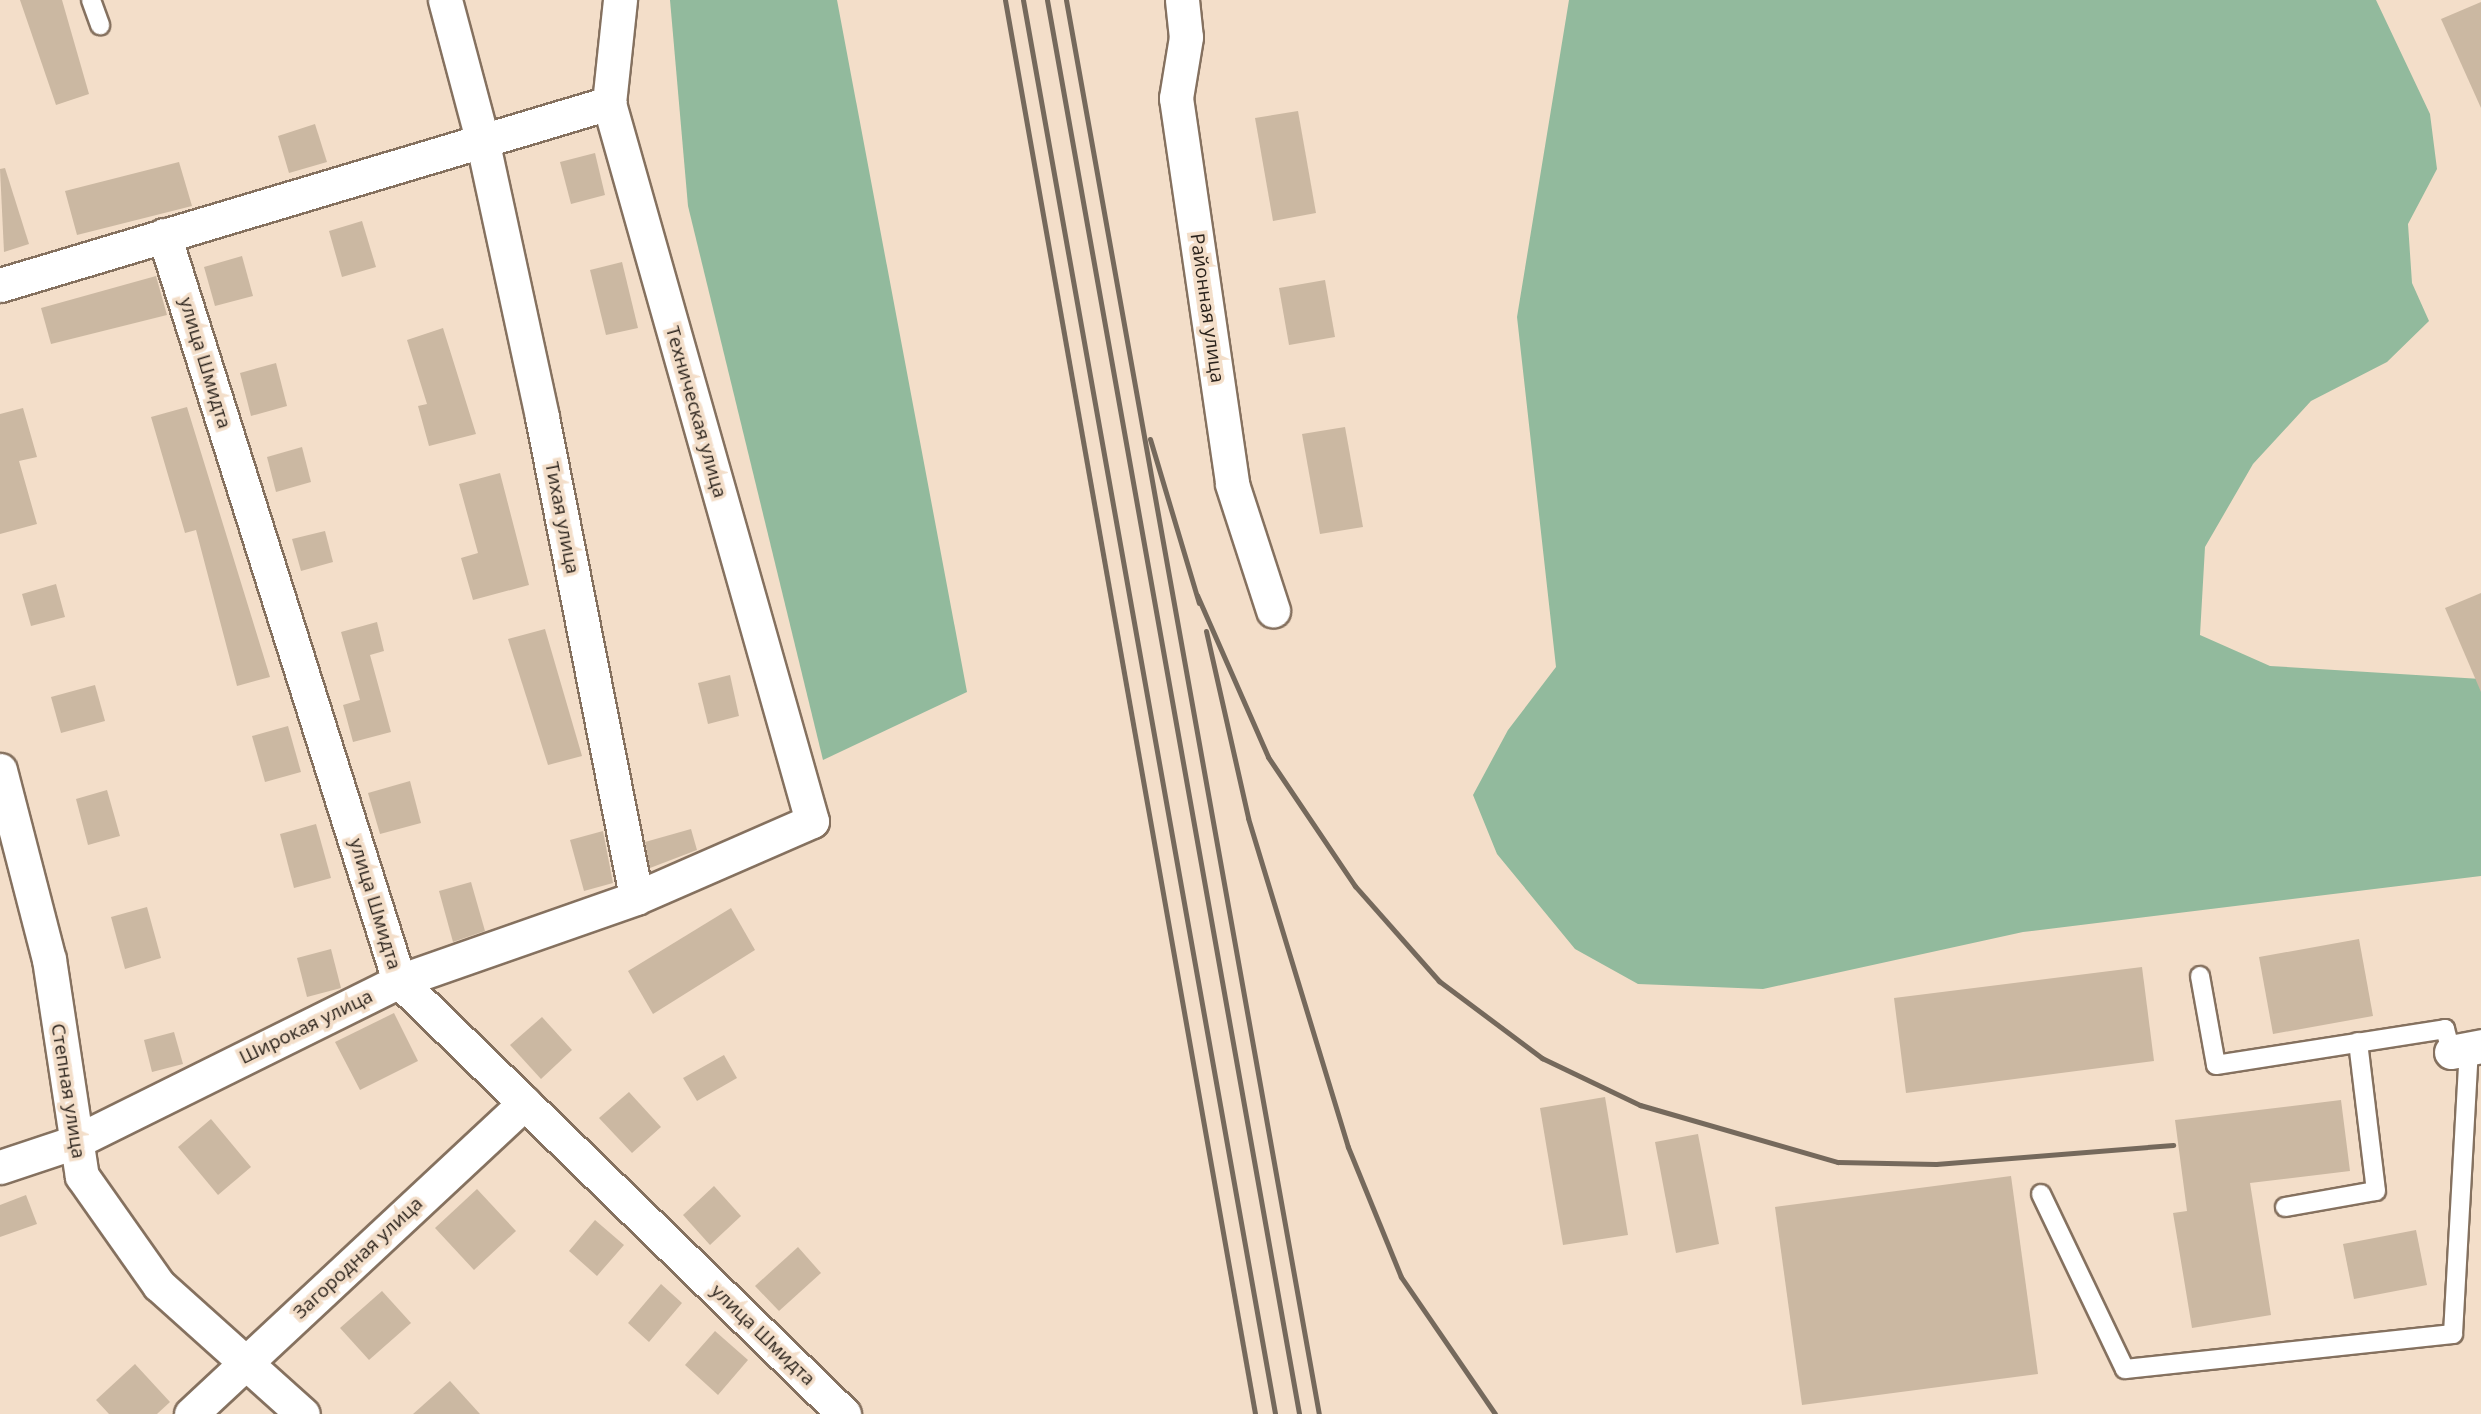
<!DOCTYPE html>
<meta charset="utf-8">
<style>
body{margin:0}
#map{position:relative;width:2481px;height:1414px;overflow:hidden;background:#f3dec9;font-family:"Open Sans",sans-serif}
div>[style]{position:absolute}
.forest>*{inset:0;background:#92ba9d}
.building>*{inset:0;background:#cbb8a2}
.roads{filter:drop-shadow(2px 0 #85715f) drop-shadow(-2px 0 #85715f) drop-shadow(0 2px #85715f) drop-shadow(0 -2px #85715f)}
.service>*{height:18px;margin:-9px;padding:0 9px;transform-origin:9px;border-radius:9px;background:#fff}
.minor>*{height:33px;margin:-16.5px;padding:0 16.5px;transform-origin:16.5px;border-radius:16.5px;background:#fff}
.rail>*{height:5px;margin:-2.5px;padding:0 2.5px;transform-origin:2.5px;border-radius:2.5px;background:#75695c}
span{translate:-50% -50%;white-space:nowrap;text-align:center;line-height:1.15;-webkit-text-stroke:7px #f3dec9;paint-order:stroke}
.street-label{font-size:19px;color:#2b231c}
</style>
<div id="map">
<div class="forest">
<i style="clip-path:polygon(670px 0,837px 0,967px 692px,823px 760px,688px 206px)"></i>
<i style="clip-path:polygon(1569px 0,2376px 0,2430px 114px,2437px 169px,2408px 224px,2412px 283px,2429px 321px,2387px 362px,2311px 401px,2253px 464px,2205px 547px,2200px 635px,2270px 666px,2481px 679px,2481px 876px,2023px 932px,1763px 989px,1638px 984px,1575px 949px,1497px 854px,1473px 795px,1508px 730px,1556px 667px,1517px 317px)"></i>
</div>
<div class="building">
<i style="clip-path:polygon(20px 0,62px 0,89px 94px,56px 105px)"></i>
<i style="clip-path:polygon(2481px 2px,2481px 108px,2441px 19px)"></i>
<i style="clip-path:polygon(1298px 111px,1316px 213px,1273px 221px,1255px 118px)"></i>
<i style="clip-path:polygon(315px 124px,327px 162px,289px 173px,278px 136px)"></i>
<i style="clip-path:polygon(595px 153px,605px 195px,571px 204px,560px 162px)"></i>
<i style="clip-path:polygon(179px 162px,192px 206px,77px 235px,65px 191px)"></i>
<i style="clip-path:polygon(5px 168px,29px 244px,4px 252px,0 169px)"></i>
<i style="clip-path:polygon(362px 221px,376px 267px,342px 277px,329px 231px)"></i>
<i style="clip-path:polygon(242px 256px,253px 296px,215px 306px,204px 267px)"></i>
<i style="clip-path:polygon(622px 262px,638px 328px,606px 335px,590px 270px)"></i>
<i style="clip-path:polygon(156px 276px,167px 315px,51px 344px,41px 308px)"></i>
<i style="clip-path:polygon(1325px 280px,1335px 337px,1289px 345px,1279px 288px)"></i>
<i style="clip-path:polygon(443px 328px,476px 434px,429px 446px,418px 406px,427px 404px,407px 340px)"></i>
<i style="clip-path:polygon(276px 363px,287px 406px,251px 416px,240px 373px)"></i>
<i style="clip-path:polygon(187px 407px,270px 677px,237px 686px,196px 530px,185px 533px,151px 417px)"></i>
<i style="clip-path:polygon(23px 408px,37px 457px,19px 461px,37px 524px,0 534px,0 414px)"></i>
<i style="clip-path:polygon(1345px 427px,1363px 527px,1320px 534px,1302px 434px)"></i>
<i style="clip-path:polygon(302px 447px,311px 482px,276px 492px,267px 457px)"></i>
<i style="clip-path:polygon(500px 473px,529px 585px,473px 600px,461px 558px,478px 553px,459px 484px)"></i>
<i style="clip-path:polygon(325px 531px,333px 562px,301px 571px,292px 539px)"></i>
<i style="clip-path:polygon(56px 584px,65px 617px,31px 626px,22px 594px)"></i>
<i style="clip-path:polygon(2481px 593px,2481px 692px,2445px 608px)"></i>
<i style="clip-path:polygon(377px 622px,384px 651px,370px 655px,391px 732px,353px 742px,343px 705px,360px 700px,341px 632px)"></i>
<i style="clip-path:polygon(545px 629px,582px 756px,548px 765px,508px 639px)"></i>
<i style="clip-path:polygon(730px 675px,739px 716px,708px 724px,698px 683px)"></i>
<i style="clip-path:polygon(95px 685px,105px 721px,61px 733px,51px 697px)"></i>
<i style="clip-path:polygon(288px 726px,301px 772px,265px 782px,252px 736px)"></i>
<i style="clip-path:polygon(410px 781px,421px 823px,380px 834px,368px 793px)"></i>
<i style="clip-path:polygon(107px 790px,120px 836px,88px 845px,76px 799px)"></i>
<i style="clip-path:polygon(316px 824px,331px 878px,294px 888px,280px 834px)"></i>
<i style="clip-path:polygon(691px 829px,697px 850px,650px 868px,645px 842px)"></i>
<i style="clip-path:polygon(603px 831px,613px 883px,584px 891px,570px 840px)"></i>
<i style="clip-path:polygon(471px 882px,485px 931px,453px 942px,439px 891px)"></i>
<i style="clip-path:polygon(147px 907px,161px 958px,125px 969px,111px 917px)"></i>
<i style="clip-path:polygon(731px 908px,755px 950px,653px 1014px,628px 971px)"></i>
<i style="clip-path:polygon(2359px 939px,2373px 1016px,2273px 1034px,2259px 957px)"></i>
<i style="clip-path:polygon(331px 949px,341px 988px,307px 997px,297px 958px)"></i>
<i style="clip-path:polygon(2142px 967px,2154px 1061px,1906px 1093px,1894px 998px)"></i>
<i style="clip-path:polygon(394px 1013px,418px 1061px,360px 1090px,335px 1042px)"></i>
<i style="clip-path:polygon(542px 1017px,572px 1050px,541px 1079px,510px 1045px)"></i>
<i style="clip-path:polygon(174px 1032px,183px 1064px,152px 1072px,144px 1040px)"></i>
<i style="clip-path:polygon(724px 1055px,737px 1078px,697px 1101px,683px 1078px)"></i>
<i style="clip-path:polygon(629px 1092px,661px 1127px,632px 1153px,599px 1118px)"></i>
<i style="clip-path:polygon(1605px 1097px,1628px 1235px,1563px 1245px,1540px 1108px)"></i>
<i style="clip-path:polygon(2341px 1100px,2350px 1171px,2250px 1183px,2271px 1315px,2192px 1328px,2173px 1213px,2187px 1211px,2175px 1120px)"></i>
<i style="clip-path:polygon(211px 1119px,251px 1167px,218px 1195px,178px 1147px)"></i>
<i style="clip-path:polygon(1698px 1134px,1719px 1244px,1676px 1253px,1655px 1142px)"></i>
<i style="clip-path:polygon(2011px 1176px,2038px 1374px,1802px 1405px,1775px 1207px)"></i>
<i style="clip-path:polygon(714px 1186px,741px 1216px,710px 1245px,683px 1215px)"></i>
<i style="clip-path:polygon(477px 1189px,516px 1231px,474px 1270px,435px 1228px)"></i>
<i style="clip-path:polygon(26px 1195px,37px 1224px,0 1237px,0 1205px)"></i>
<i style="clip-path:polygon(595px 1220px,624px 1245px,597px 1276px,569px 1251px)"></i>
<i style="clip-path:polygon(2416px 1230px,2427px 1285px,2354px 1299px,2343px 1244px)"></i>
<i style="clip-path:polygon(798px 1247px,821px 1273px,779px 1311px,755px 1286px)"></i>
<i style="clip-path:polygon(661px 1284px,682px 1303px,649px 1342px,628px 1323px)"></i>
<i style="clip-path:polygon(382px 1291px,411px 1323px,369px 1360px,340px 1328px)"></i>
<i style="clip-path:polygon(715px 1331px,748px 1360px,718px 1395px,685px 1365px)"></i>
<i style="clip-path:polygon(135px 1364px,170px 1402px,157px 1414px,109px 1414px,96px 1400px)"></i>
<i style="clip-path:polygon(450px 1381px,480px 1414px,413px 1414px)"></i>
</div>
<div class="roads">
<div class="service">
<i style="left:91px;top:0;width:27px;rotate:70deg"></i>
<i style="left:2200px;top:976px;width:90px;rotate:79.8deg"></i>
<i style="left:2216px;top:1065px;width:232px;rotate:-8.9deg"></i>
<i style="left:2445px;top:1029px;width:24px;rotate:75deg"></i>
<i style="left:2041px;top:1194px;width:194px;rotate:64.4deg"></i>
<i style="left:2125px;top:1369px;width:330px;rotate:-6.1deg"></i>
<i style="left:2453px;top:1334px;width:285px;rotate:-86.8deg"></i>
<i style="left:2285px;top:1207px;width:92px;rotate:-10deg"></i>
<i style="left:2376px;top:1191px;width:150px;rotate:-96.9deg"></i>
</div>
<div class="minor">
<i style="left:445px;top:0;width:144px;rotate:75.1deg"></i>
<i style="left:482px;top:139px;width:284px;rotate:77.8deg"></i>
<i style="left:542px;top:417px;width:490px;rotate:78.9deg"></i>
<i style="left:1182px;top:0;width:37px;rotate:84deg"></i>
<i style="left:1186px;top:37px;width:62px;rotate:99.3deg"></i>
<i style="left:1176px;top:98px;width:390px;rotate:81.7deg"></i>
<i style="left:1232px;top:484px;width:133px;rotate:72deg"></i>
<i style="left:164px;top:235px;width:782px;rotate:72.51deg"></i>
<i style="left:399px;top:981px;width:621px;rotate:44.22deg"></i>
<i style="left:0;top:285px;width:636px;rotate:-16.64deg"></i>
<i style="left:0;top:770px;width:195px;rotate:75.5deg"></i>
<i style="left:49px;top:959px;width:219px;rotate:81.4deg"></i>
<i style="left:82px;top:1176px;width:133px;rotate:54.8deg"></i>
<i style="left:159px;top:1285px;width:193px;rotate:41.9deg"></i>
<i style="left:2451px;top:1052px;width:31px;rotate:-11deg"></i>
<i style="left:0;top:1167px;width:79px;rotate:-18.4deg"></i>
<i style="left:75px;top:1142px;width:362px;rotate:-26.4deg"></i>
<i style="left:399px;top:981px;width:251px;rotate:-19.3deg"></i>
<i style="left:636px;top:898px;width:192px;rotate:-23.6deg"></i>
<i style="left:812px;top:821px;width:746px;rotate:-105.79deg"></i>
<i style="left:609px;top:103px;width:104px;rotate:-83.9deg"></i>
<i style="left:191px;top:1414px;width:456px;rotate:-43deg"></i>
</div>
</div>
<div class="rail">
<i style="left:1005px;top:0;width:1436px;rotate:79.97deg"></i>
<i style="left:1023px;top:0;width:1436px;rotate:79.89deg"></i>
<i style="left:1047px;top:0;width:1436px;rotate:79.89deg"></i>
<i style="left:1066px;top:0;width:1436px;rotate:79.86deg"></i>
<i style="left:1150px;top:439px;width:171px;rotate:73.4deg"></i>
<i style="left:1197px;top:595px;width:177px;rotate:66.3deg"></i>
<i style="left:1268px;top:757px;width:156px;rotate:56deg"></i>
<i style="left:1355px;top:886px;width:127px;rotate:48.5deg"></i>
<i style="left:1439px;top:981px;width:129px;rotate:36.8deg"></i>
<i style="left:1542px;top:1058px;width:109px;rotate:25.6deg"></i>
<i style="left:1640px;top:1105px;width:206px;rotate:16.1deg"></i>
<i style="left:1838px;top:1162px;width:98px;rotate:1.2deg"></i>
<i style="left:1936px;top:1164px;width:238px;rotate:-4.6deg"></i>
<i style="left:1206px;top:631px;width:192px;rotate:77.3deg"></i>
<i style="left:1248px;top:818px;width:344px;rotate:73.1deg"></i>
<i style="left:1348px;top:1147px;width:140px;rotate:67.8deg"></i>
<i style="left:1401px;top:1277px;width:166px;rotate:55.5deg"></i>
</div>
<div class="street-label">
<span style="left:1207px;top:308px;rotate:82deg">Районная улица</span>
<span style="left:205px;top:363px;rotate:73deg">улица Шмидта</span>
<span style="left:696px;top:412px;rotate:74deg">Техническая улица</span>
<span style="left:562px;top:518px;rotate:79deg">Тихая улица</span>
<span style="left:375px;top:904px;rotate:73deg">улица Шмидта</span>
<span style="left:306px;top:1027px;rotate:-26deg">Широкая улица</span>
<span style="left:68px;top:1091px;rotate:81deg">Степная улица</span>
<span style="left:358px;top:1258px;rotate:-43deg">Загородная улица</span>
<span style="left:763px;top:1335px;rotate:44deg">улица Шмидта</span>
</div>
</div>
